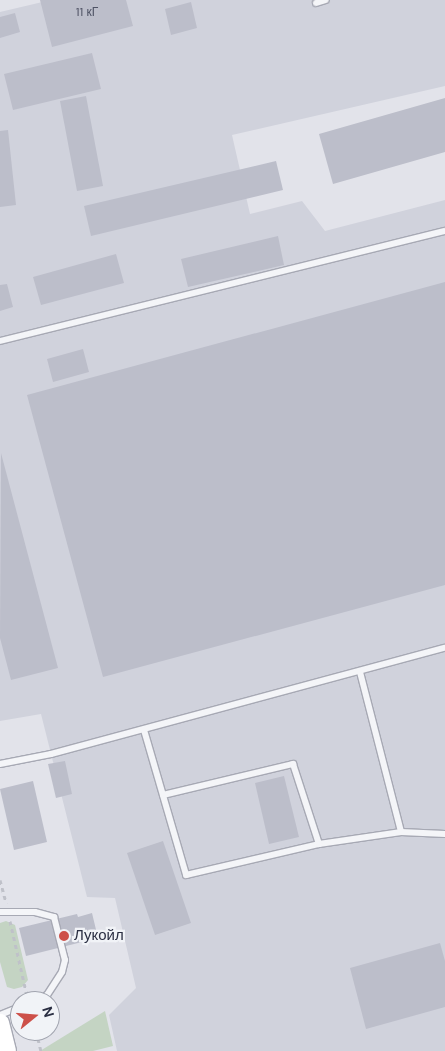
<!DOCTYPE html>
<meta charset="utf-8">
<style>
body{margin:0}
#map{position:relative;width:445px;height:1051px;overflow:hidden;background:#e2e3ea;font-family:"DM Sans",sans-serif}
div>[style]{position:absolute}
.built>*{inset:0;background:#d0d2dc}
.green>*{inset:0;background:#c4d4c3}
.building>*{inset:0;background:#bcbeca}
.path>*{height:3px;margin-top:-1.5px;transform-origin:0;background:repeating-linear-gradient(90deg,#bfc1c9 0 4px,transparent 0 8px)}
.roads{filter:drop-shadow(1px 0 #a7a9b4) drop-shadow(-1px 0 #a7a9b4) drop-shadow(0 1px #a7a9b4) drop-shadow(0 -1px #a7a9b4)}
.lane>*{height:6px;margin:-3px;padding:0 3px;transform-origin:3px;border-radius:3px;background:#f4f5f8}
.secondary>*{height:18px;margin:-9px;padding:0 9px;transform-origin:9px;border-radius:9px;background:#fff}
.dots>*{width:14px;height:14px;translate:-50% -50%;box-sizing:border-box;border:2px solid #f1f3f7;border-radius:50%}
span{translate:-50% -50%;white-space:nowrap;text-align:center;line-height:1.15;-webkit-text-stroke:4.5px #f1f3f7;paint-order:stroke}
.number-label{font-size:12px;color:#4e5264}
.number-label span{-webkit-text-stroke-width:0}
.poi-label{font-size:15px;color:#2a2e42}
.left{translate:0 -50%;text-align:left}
.north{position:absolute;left:10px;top:991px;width:50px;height:50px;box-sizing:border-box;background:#f1f3f7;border:1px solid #a1a4af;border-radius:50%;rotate:73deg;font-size:14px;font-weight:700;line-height:20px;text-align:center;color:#2a2e42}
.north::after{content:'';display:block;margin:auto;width:18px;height:22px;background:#cd5049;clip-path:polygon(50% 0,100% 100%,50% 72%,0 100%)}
</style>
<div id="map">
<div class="built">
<i style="clip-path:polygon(51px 0,445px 0,445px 86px,232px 135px,250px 214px,302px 201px,325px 231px,445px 200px,445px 1051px,117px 1051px,109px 1015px,136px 988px,115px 898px,87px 897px,41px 714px,0 721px,0 12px)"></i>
</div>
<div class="green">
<i style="clip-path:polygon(6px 921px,15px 925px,28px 980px,22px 987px,14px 989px,7px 987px,0 962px,0 923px)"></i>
<i style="clip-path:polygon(105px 1011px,113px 1046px,93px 1051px,40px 1051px)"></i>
</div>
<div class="building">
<i style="clip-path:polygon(40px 0,126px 0,133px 26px,52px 47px)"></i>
<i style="clip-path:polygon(191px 2px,197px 28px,171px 35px,165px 9px)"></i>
<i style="clip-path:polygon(15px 13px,20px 32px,0 38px,0 17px)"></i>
<i style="clip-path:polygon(92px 53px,101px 89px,13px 110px,4px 74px)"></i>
<i style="clip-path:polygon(86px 96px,103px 186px,77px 191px,60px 101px)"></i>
<i style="clip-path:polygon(445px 98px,445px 152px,333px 184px,319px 134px)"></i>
<i style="clip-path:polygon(8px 130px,16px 205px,0 207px,0 131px)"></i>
<i style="clip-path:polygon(276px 161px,283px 190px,91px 236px,84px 206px)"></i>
<i style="clip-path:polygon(278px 236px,284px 265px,188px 287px,181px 259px)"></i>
<i style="clip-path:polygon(116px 254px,124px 283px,41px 305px,33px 277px)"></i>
<i style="clip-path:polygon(445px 282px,445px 585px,103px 677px,27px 395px)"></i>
<i style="clip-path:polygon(7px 284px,13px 307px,0 311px,0 285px)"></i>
<i style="clip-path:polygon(83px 349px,89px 372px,53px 382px,47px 359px)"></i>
<i style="clip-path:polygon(1px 453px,58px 668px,11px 680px,0 638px)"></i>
<i style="clip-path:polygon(65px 761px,72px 794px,56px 798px,48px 764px)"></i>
<i style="clip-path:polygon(284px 776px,299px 837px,269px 844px,255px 783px)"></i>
<i style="clip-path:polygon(33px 781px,47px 842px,14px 850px,0 789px)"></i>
<i style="clip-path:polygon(163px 841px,191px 923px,155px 935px,127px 853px)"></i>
<i style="clip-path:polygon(92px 913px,98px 938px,26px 956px,19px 928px,77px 914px,78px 917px)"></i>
<i style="clip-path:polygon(440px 943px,445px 961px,445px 1007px,366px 1029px,350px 968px)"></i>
</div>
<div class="path">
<i style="left:0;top:880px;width:24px;rotate:75deg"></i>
<i style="left:10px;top:921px;width:77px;rotate:77.2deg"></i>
<i style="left:36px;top:1031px;width:21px;rotate:76deg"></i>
</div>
<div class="roads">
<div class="lane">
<i style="left:316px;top:3px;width:10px;rotate:-17deg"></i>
<i style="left:0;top:341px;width:458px;rotate:-13.9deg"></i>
<i style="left:360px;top:672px;width:165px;rotate:75.6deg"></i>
<i style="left:401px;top:832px;width:44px;rotate:2.6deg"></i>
<i style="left:144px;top:730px;width:151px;rotate:73.8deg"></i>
<i style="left:186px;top:875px;width:137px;rotate:-13.1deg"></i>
<i style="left:319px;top:844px;width:83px;rotate:-8.3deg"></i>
<i style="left:0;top:764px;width:52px;rotate:-11.1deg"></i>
<i style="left:51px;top:754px;width:408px;rotate:-15.1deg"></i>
<i style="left:163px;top:795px;width:134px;rotate:-13.4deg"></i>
<i style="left:293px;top:764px;width:84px;rotate:72deg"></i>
<i style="left:0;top:912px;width:35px"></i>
<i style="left:35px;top:912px;width:20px;rotate:15deg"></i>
<i style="left:54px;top:917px;width:44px;rotate:75.7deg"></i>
<i style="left:65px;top:960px;width:12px;rotate:104deg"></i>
<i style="left:62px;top:972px;width:27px;rotate:123deg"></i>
<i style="left:47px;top:995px;width:13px;rotate:153deg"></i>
<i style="left:0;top:1015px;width:22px;rotate:-22deg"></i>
</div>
<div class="secondary">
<i style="left:0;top:1023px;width:29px;rotate:76deg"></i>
</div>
</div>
<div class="dots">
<i style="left:64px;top:936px;background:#cd5049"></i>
</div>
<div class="number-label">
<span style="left:87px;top:13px">11 кГ</span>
</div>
<div class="poi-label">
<span class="left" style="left:74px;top:936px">Лукойл</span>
</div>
<div class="north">N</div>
</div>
